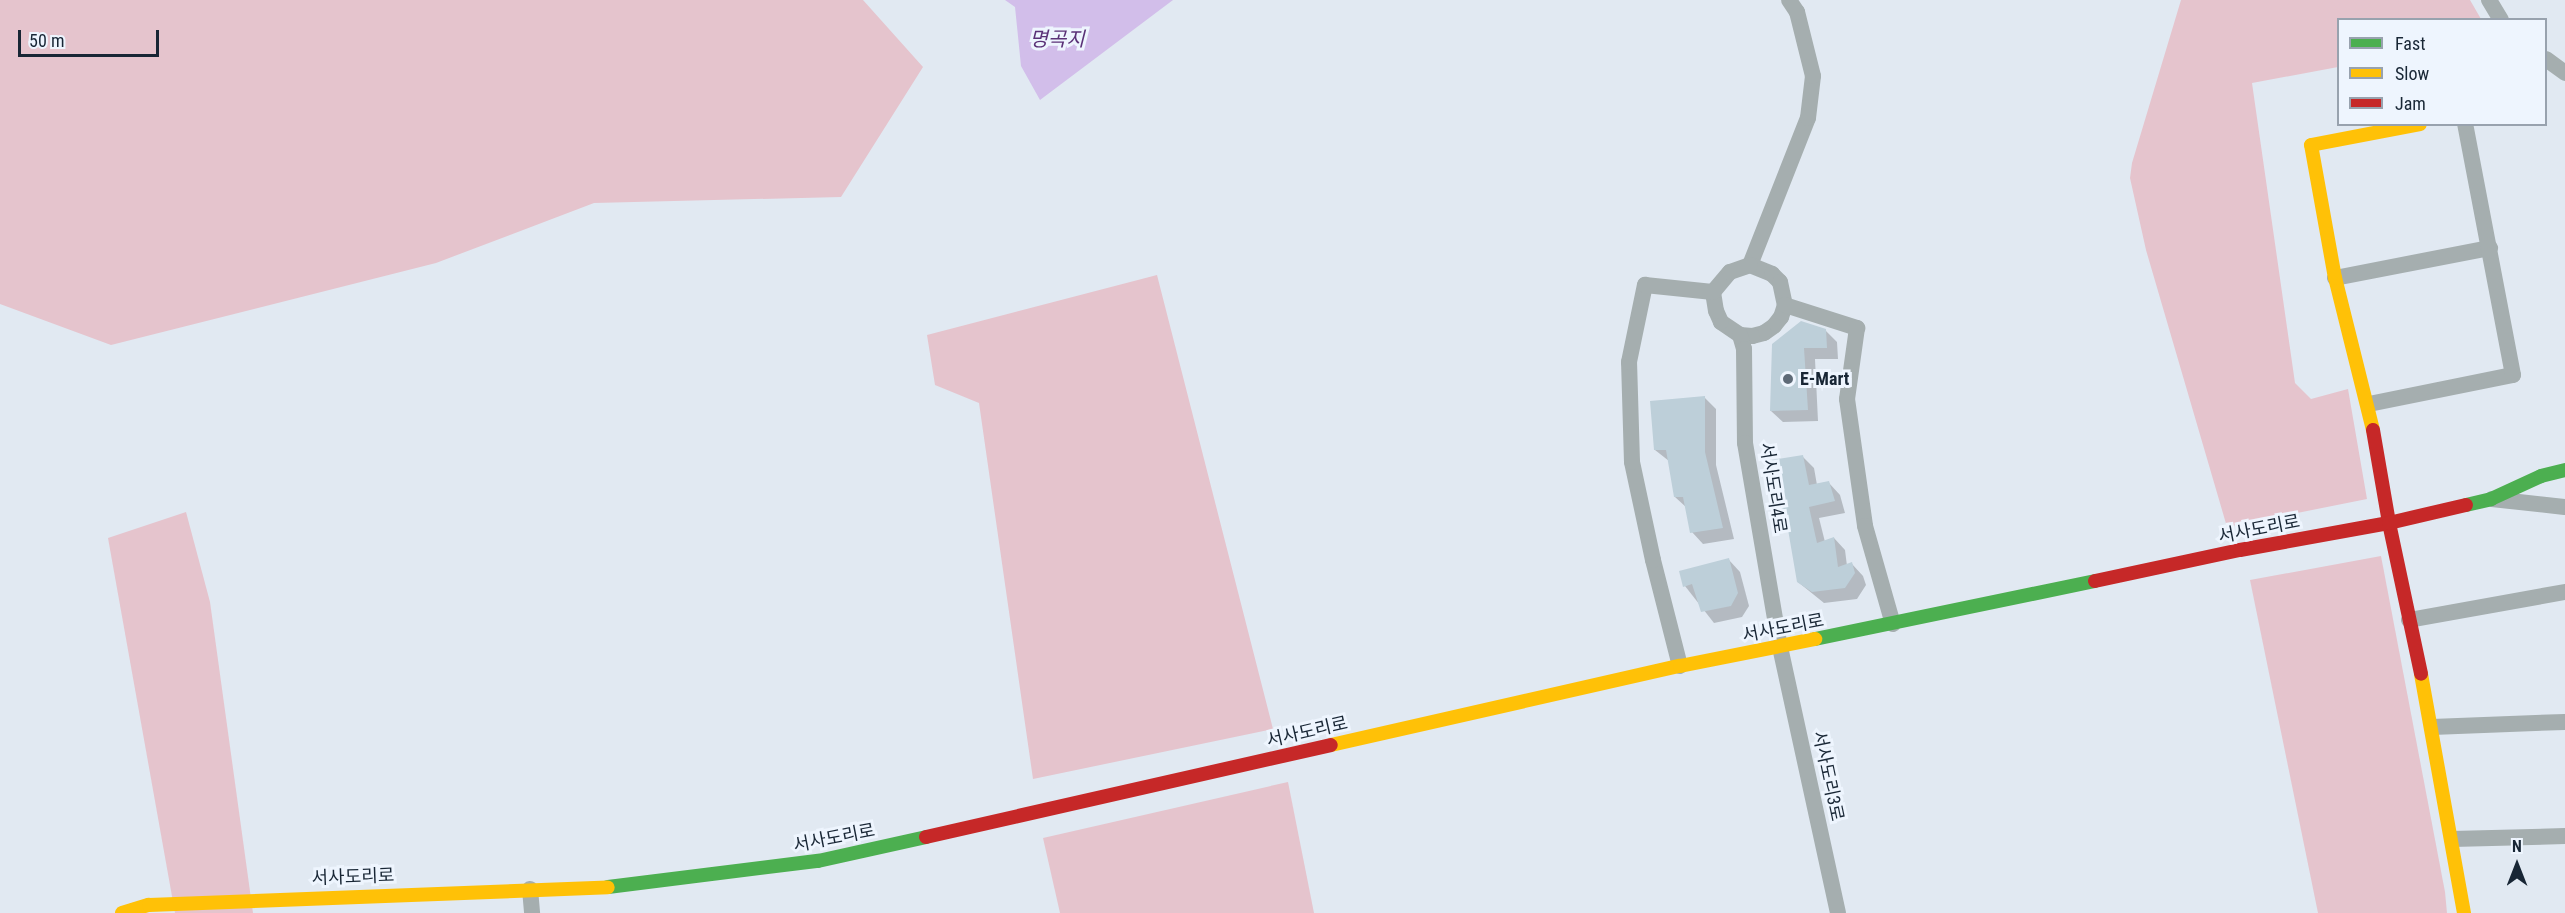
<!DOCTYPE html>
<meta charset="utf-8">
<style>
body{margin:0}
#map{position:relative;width:2565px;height:913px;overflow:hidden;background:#e1e9f2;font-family:"Roboto Condensed","Noto Sans KR",sans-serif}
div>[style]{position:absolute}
.green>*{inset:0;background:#e5c4cd}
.water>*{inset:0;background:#d2beea}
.shadow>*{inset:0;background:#0003}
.building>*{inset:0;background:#bdcfd9}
.street>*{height:16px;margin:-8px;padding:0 8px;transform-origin:8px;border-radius:8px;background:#a5aeaf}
.fast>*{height:14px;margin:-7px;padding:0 7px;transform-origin:7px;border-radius:7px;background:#4caf50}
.slow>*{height:14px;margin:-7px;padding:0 7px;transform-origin:7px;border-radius:7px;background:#ffc107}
.jam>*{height:14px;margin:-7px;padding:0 7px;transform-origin:7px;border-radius:7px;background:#c62828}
.dots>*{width:16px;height:16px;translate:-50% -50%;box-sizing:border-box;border:3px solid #eef5fe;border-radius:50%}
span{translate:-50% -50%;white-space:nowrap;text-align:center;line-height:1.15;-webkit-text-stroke:6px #eef5fe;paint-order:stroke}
.poi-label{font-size:18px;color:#182635;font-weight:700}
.left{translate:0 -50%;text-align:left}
.street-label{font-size:18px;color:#182635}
.water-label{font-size:20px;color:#5a3177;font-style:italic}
.legend{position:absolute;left:2337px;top:18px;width:210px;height:108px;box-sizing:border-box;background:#eef5fe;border:2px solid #98a2ae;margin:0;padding:8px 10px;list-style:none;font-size:18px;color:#182635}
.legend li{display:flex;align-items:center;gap:12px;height:30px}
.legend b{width:30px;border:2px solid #98a2ae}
.north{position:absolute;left:2487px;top:835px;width:60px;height:60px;-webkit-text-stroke:4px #eef5fe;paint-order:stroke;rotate:0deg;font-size:16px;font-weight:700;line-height:24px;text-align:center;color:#182635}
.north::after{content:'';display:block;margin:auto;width:21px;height:27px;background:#182635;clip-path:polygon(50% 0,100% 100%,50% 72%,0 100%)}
.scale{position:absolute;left:18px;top:30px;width:141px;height:27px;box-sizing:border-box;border:3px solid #182635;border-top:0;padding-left:8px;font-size:18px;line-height:21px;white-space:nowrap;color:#182635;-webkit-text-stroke:4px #eef5fe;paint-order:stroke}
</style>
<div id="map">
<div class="green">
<i style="clip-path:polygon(0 0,863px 0,923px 67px,841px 197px,594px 203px,436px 263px,111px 345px,0 304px)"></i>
<i style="clip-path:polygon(2181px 0,2470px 0,2481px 19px,2338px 20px,2338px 67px,2252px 83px,2295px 383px,2311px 399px,2348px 389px,2367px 499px,2227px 527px,2146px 250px,2130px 178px,2132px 163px)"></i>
<i style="clip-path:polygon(1157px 275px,1273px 729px,1033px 779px,979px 403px,935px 385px,927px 335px)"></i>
<i style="clip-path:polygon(186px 512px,210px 602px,253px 913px,175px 913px,108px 538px)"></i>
<i style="clip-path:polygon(2381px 556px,2445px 892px,2447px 913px,2318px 913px,2250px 580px)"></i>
<i style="clip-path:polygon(1288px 782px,1314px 913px,1060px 913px,1043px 838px)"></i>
</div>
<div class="water">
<i style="clip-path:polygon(1005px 0,1173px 0,1040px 100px,1021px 66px,1015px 7px)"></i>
</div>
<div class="shadow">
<i style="clip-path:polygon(1825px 330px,1837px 342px,1838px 359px,1815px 359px,1818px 421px,1783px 422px,1771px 411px,1773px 344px)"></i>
<i style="clip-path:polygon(1705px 398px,1716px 409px,1716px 465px,1734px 539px,1703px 544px,1692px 532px,1687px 508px,1675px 497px,1669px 461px,1655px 450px)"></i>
<i style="clip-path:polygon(1802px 456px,1814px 468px,1817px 485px,1829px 483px,1840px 495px,1845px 513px,1819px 518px,1825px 542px,1834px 538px,1845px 550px,1847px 566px,1852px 564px,1863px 576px,1866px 585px,1857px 599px,1824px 603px,1798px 582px,1788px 525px,1777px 514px)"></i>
<i style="clip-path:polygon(1729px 560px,1740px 572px,1749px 606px,1742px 617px,1714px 623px,1685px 586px)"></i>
</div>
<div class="building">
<i style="clip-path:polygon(1801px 321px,1826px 329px,1827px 348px,1804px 348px,1808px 410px,1770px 411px,1772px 344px)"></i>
<i style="clip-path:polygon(1705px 396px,1705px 452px,1723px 528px,1690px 533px,1683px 497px,1674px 497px,1666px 450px,1654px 450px,1650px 401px)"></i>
<i style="clip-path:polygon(1803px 455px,1809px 485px,1829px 481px,1835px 501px,1809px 507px,1817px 543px,1834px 537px,1838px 567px,1852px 562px,1855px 573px,1845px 588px,1812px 592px,1797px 582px,1785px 512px,1776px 514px,1765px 461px)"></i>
<i style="clip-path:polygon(1729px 558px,1738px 593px,1731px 606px,1701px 612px,1692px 584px,1683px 587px,1679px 571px)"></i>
</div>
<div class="street">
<i style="left:2489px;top:0;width:23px;rotate:59deg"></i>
<i style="left:2546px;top:59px;width:24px;rotate:36deg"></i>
<i style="left:1750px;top:265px;width:158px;rotate:-68.5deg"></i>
<i style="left:1808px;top:118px;width:42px;rotate:-83.2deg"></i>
<i style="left:1813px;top:76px;width:66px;rotate:-104deg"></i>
<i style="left:1797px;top:12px;width:14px;rotate:-124deg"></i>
<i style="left:1750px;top:265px;width:24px;rotate:22deg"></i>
<i style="left:1772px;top:274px;width:11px;rotate:45deg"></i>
<i style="left:1780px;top:282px;width:24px;rotate:78deg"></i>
<i style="left:1785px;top:305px;width:13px;rotate:108deg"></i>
<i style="left:1781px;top:317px;width:11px;rotate:128deg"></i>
<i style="left:1774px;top:326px;width:12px;rotate:145deg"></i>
<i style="left:1764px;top:333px;width:12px;rotate:166deg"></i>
<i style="left:1752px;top:336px;width:12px;rotate:-175deg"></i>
<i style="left:1740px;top:335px;width:23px;rotate:-146deg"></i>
<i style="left:1721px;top:322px;width:12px;rotate:-114deg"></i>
<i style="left:1716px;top:311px;width:19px;rotate:-99deg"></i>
<i style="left:1713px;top:292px;width:26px;rotate:-50deg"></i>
<i style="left:1730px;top:272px;width:21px;rotate:-19deg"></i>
<i style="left:2335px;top:278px;width:158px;rotate:-11deg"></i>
<i style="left:1785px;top:305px;width:76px;rotate:17.7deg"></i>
<i style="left:1857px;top:328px;width:72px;rotate:98deg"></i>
<i style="left:1847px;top:399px;width:128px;rotate:81.9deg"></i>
<i style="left:1865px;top:526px;width:102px;rotate:74.1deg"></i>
<i style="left:1740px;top:335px;width:15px;rotate:74deg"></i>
<i style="left:1744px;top:349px;width:94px;rotate:89.4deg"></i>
<i style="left:1745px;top:443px;width:207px;rotate:80.3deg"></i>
<i style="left:1780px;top:647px;width:272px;rotate:77.7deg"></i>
<i style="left:2369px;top:404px;width:147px;rotate:-11.4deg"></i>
<i style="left:2513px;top:375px;width:256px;rotate:-100.8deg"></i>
<i style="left:2492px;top:499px;width:73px;rotate:6.3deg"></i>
<i style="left:2409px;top:620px;width:158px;rotate:-10.2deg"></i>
<i style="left:1680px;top:666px;width:109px;rotate:-104.3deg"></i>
<i style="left:1653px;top:560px;width:100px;rotate:-102.1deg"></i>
<i style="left:1632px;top:462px;width:100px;rotate:-91.7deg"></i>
<i style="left:1629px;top:362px;width:79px;rotate:-78.3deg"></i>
<i style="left:1645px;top:285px;width:68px;rotate:5.9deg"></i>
<i style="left:2432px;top:727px;width:133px;rotate:-2.2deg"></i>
<i style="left:2452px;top:839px;width:113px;rotate:-1.5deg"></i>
<i style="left:530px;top:889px;width:24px;rotate:85deg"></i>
</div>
<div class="fast">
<i style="left:2466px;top:505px;width:26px;rotate:-13deg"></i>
<i style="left:2491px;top:499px;width:55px;rotate:-24.7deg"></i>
<i style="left:2541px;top:476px;width:25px;rotate:-14deg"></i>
<i style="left:1815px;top:639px;width:286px;rotate:-11.7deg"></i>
<i style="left:608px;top:887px;width:212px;rotate:-7.1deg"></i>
<i style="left:818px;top:861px;width:111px;rotate:-12.5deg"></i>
</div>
<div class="slow">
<i style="left:2373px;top:430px;width:157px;rotate:-104deg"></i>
<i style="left:2335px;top:278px;width:135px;rotate:-100.2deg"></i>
<i style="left:2311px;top:145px;width:111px;rotate:-10.9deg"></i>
<i style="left:2421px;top:674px;width:243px;rotate:79.8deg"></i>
<i style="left:1331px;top:745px;width:358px;rotate:-12.8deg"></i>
<i style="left:1680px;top:666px;width:138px;rotate:-11.3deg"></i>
<i style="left:122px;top:913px;width:28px;rotate:-17deg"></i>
<i style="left:149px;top:905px;width:459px;rotate:-2.2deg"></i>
</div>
<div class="jam">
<i style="left:2373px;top:430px;width:94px;rotate:80.2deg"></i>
<i style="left:2389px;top:523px;width:154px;rotate:78deg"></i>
<i style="left:2095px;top:581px;width:148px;rotate:-12.1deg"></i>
<i style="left:2240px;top:550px;width:151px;rotate:-10.3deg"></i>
<i style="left:2389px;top:523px;width:79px;rotate:-13.2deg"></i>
<i style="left:926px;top:837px;width:415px;rotate:-12.8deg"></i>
</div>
<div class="dots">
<i style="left:1788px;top:379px;background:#5e6a77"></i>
</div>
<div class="poi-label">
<span class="left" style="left:1800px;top:379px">E-Mart</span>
</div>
<div class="street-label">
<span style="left:1773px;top:488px;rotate:81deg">서사도리4로</span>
<span style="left:2259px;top:529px;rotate:-11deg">서사도리로</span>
<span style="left:1783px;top:628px;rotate:-11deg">서사도리로</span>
<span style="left:1307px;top:732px;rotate:-13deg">서사도리로</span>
<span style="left:1828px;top:776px;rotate:78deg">서사도리3로</span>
<span style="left:834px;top:838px;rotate:-11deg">서사도리로</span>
<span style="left:353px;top:877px;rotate:-2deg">서사도리로</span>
</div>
<div class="water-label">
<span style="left:1057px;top:39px">명곡지</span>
</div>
<ul class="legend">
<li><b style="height:8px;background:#4caf50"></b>Fast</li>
<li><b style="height:8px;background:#ffc107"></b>Slow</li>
<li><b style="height:8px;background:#c62828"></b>Jam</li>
</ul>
<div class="north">N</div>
<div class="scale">50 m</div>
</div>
